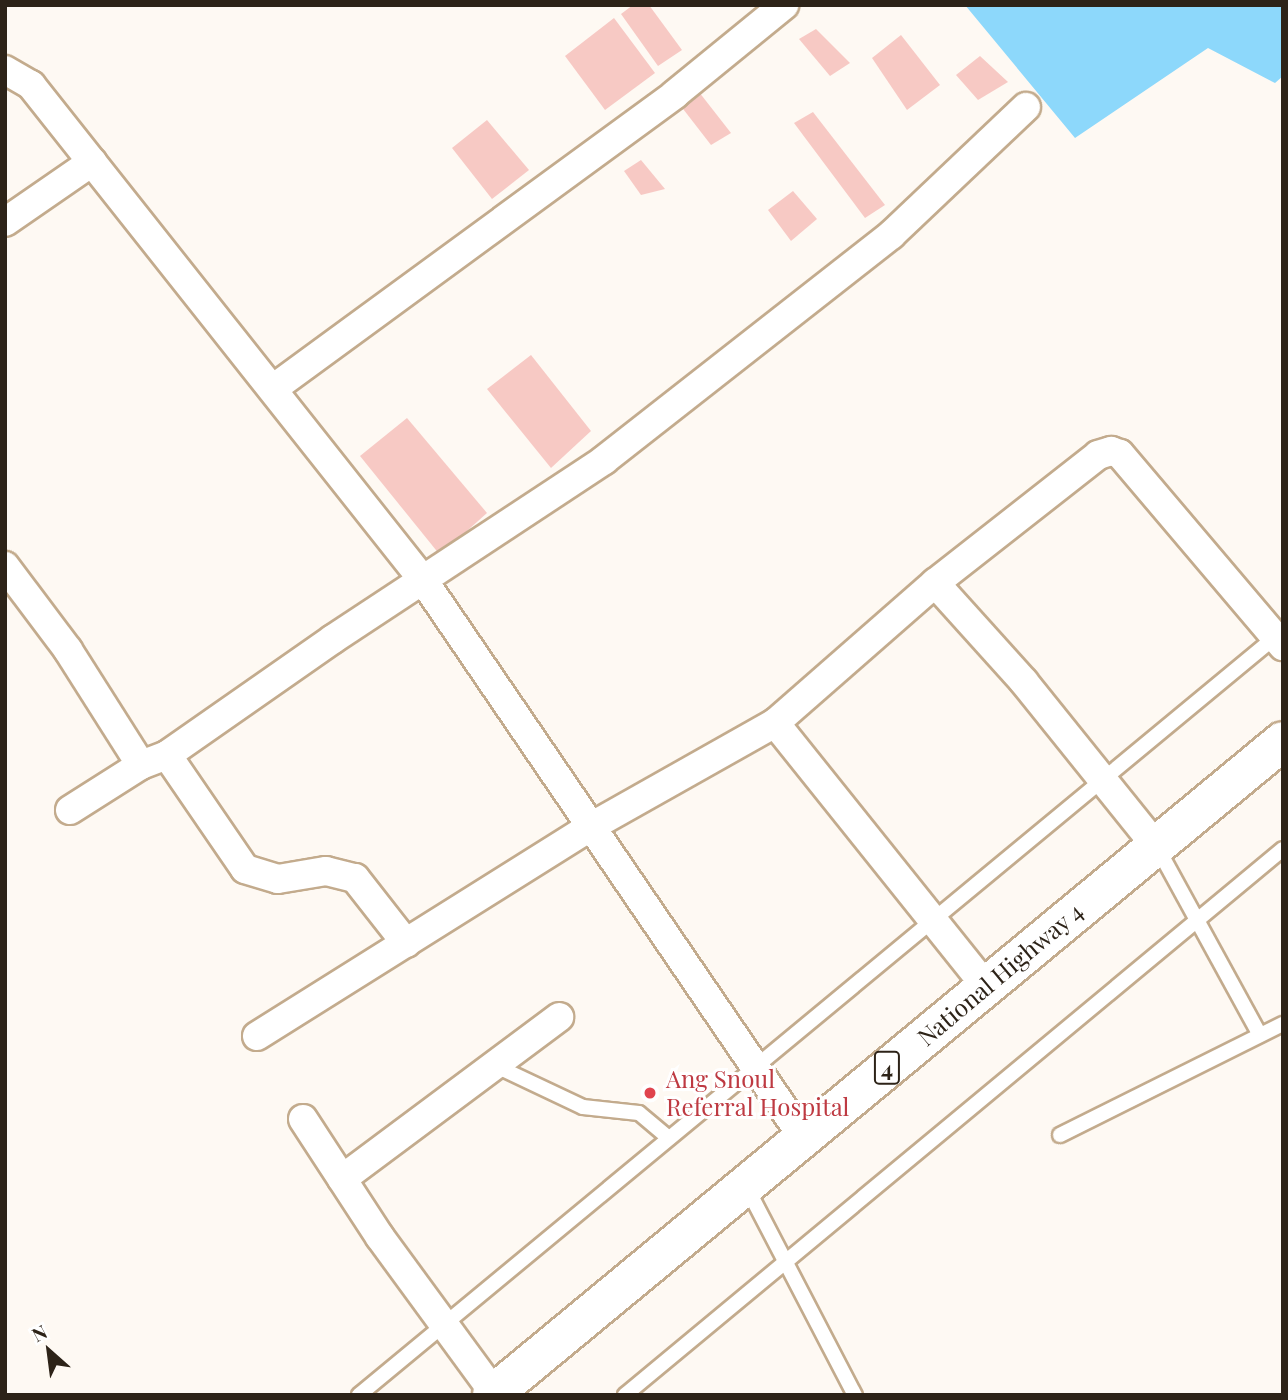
<!DOCTYPE html>
<style>
body{margin:0}
#map{position:relative;width:1288px;height:1400px;overflow:hidden;background:#fef9f3;font-family:"Playfair Display",serif}
div>[style]{position:absolute}
.water>*{inset:0;background:#8dd8fb}
.building>*{inset:0;background:#f7c9c4}
.roads{filter:drop-shadow(2px 0 #c3ab8d) drop-shadow(-2px 0 #c3ab8d) drop-shadow(0 2px #c3ab8d) drop-shadow(0 -2px #c3ab8d)}
.lane>*{height:14px;margin:-7px;padding:0 7px;transform-origin:7px;border-radius:7px;background:#fff}
.street>*{height:28px;margin:-14px;padding:0 14px;transform-origin:14px;border-radius:14px;background:#fff}
.highway>*{height:38px;margin:-19px;padding:0 19px;transform-origin:19px;border-radius:19px;background:#fff}
.dots>*{width:19px;height:19px;translate:-50% -50%;box-sizing:border-box;border:4px solid #fff;border-radius:50%}
span{translate:-50% -50%;white-space:nowrap;text-align:center;line-height:1.15;-webkit-text-stroke:6px #fff;paint-order:stroke}
.shield-label span{padding:2px 5px;background:#fff;border:2px solid;border-radius:5px;-webkit-text-stroke-width:0}
.shield-label{font-size:23px;color:#2d2318;font-weight:700}
.street-label{font-size:24px;color:#2d2318}
.health-label{font-size:24px;color:#be3a42}
.left{translate:0 -50%;text-align:left}
.frame{position:absolute;inset:0;border:7px solid #2d2318;pointer-events:none}
.north{position:absolute;left:14px;top:1316px;width:70px;height:70px;-webkit-text-stroke:5px #fff;paint-order:stroke;rotate:332deg;font-size:19px;font-weight:700;line-height:28px;text-align:center;color:#2d2318}
.north::after{content:'';display:block;margin:auto;width:24px;height:32px;background:#2d2318;clip-path:polygon(50% 0,100% 100%,50% 72%,0 100%)}
</style>
<div id="map">
<div class="water">
<i style="clip-path:polygon(965px 5px,1283px 5px,1283px 76px,1275px 83px,1208px 48px,1075px 138px)"></i>
</div>
<div class="building">
<i style="clip-path:polygon(633px 5px,649px 5px,682px 50px,658px 66px,621px 14px)"></i>
<i style="clip-path:polygon(614px 18px,655px 73px,605px 110px,565px 56px)"></i>
<i style="clip-path:polygon(816px 29px,850px 63px,830px 76px,799px 39px)"></i>
<i style="clip-path:polygon(901px 35px,940px 85px,907px 110px,872px 58px)"></i>
<i style="clip-path:polygon(980px 56px,1008px 82px,978px 100px,956px 75px)"></i>
<i style="clip-path:polygon(699px 92px,731px 133px,711px 145px,680px 105px)"></i>
<i style="clip-path:polygon(813px 112px,885px 205px,865px 218px,794px 123px)"></i>
<i style="clip-path:polygon(487px 120px,529px 170px,492px 199px,452px 148px)"></i>
<i style="clip-path:polygon(641px 160px,665px 189px,641px 195px,624px 171px)"></i>
<i style="clip-path:polygon(793px 191px,817px 219px,791px 241px,768px 210px)"></i>
<i style="clip-path:polygon(531px 355px,591px 431px,551px 468px,487px 389px)"></i>
<i style="clip-path:polygon(407px 418px,487px 513px,440px 555px,360px 456px)"></i>
</div>
<div class="roads">
<div class="lane">
<i style="left:1157px;top:847px;width:214px;rotate:61.3deg"></i>
<i style="left:494px;top:1065px;width:98px;rotate:25.3deg"></i>
<i style="left:583px;top:1107px;width:56px;rotate:6.1deg"></i>
<i style="left:639px;top:1113px;width:39px;rotate:40deg"></i>
<i style="left:1060px;top:1135px;width:249px;rotate:-26.5deg"></i>
<i style="left:746px;top:1186px;width:236px;rotate:62.5deg"></i>
<i style="left:359px;top:1395px;width:1194px;rotate:-39.6deg"></i>
<i style="left:625px;top:1395px;width:855px;rotate:-39.69deg"></i>
</div>
<div class="street">
<i style="left:5px;top:70px;width:30px;rotate:30deg"></i>
<i style="left:31px;top:85px;width:631px;rotate:51.62deg"></i>
<i style="left:423px;top:580px;width:674px;rotate:55.7deg"></i>
<i style="left:5px;top:222px;width:106px;rotate:-34.6deg"></i>
<i style="left:274px;top:388px;width:497px;rotate:-36.2deg"></i>
<i style="left:675px;top:94px;width:141px;rotate:-39.2deg"></i>
<i style="left:5px;top:566px;width:105px;rotate:53.1deg"></i>
<i style="left:68px;top:650px;width:136px;rotate:57.6deg"></i>
<i style="left:935px;top:583px;width:133px;rotate:48deg"></i>
<i style="left:1024px;top:682px;width:211px;rotate:51.2deg"></i>
<i style="left:775px;top:723px;width:337px;rotate:51.3deg"></i>
<i style="left:167px;top:755px;width:138px;rotate:55.6deg"></i>
<i style="left:245px;top:869px;width:34px;rotate:17deg"></i>
<i style="left:278px;top:879px;width:49px;rotate:-9.5deg"></i>
<i style="left:326px;top:871px;width:30px;rotate:14deg"></i>
<i style="left:355px;top:878px;width:83px;rotate:51.9deg"></i>
<i style="left:70px;top:810px;width:84px;rotate:-32.4deg"></i>
<i style="left:141px;top:765px;width:28px;rotate:-21deg"></i>
<i style="left:167px;top:755px;width:203px;rotate:-34.9deg"></i>
<i style="left:333px;top:639px;width:325px;rotate:-33.4deg"></i>
<i style="left:604px;top:460px;width:365px;rotate:-38.1deg"></i>
<i style="left:891px;top:235px;width:186px;rotate:-43.5deg"></i>
<i style="left:257px;top:1036px;width:398px;rotate:-32.1deg"></i>
<i style="left:594px;top:825px;width:208px;rotate:-29.4deg"></i>
<i style="left:775px;top:723px;width:213px;rotate:-41.2deg"></i>
<i style="left:935px;top:583px;width:207px;rotate:-38.1deg"></i>
<i style="left:1098px;top:455px;width:14px;rotate:-17deg"></i>
<i style="left:1111px;top:451px;width:9px;rotate:18deg"></i>
<i style="left:1120px;top:454px;width:252px;rotate:49.7deg"></i>
<i style="left:303px;top:1119px;width:141px;rotate:56.9deg"></i>
<i style="left:380px;top:1237px;width:193px;rotate:53.8deg"></i>
<i style="left:342px;top:1179px;width:271px;rotate:-36.7deg"></i>
</div>
<div class="highway">
<i style="left:492px;top:1395px;width:1026px;rotate:-39.58deg"></i>
</div>
</div>
<div class="dots">
<i style="left:650px;top:1093px;background:#e0444e"></i>
</div>
<div class="shield-label">
<span style="left:887px;top:1068px">4</span>
</div>
<div class="street-label">
<span style="left:1000px;top:974px;rotate:-40deg">National Highway 4</span>
</div>
<div class="health-label">
<span class="left" style="left:666px;top:1093px">Ang Snoul<br>Referral Hospital</span>
</div>
<div class="frame"></div>
<div class="north">N</div>
</div>
